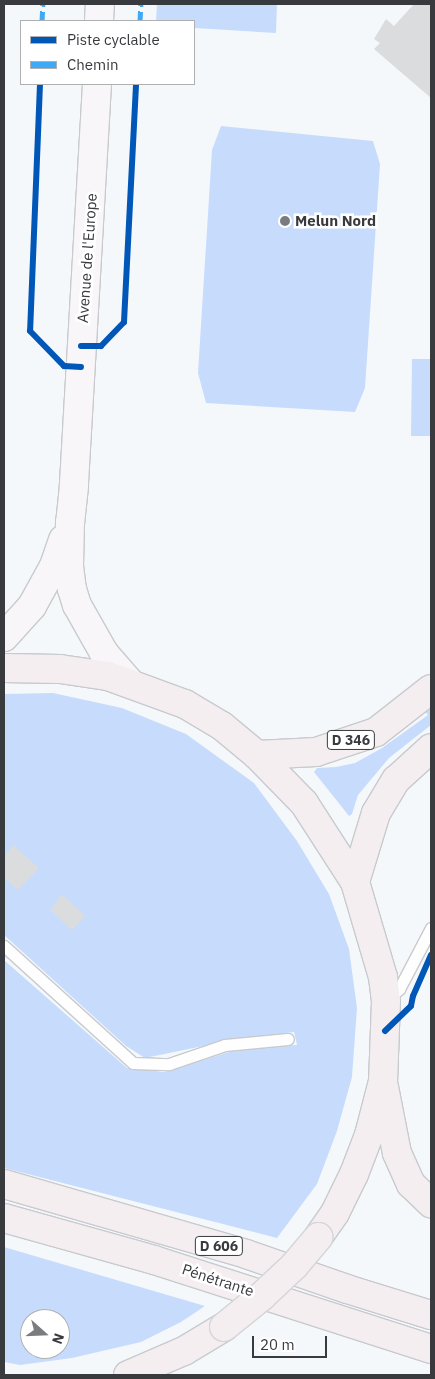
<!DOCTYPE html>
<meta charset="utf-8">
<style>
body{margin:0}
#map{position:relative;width:435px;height:1379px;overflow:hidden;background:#f5f8fb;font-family:"IBM Plex Sans",sans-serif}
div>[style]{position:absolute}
.green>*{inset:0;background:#c7dcfd}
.building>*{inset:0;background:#dadcde}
.roads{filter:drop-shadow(1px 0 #c8cacd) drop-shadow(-1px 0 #c8cacd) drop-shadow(0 1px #c8cacd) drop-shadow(0 -1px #c8cacd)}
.lane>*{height:11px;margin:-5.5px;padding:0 5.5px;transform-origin:5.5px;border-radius:5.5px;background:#fefefe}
.secondary>*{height:28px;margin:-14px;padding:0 14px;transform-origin:14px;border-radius:14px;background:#f8f6f8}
.primary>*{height:28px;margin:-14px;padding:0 14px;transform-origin:14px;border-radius:14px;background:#f5eef1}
.bridges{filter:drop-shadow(1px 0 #d3d5d7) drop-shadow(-1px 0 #d3d5d7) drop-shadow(0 1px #d3d5d7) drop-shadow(0 -1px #d3d5d7)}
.primary-bridge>*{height:28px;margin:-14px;padding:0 14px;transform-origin:14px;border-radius:14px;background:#f5eef1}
.quiet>*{height:5px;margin-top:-2.5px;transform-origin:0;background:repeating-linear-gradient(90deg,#3fa9f5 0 10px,transparent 0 15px)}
.cycleway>*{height:6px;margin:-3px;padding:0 3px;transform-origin:3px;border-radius:3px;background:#0057b8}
.dots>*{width:14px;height:14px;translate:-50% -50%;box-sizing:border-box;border:2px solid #fff;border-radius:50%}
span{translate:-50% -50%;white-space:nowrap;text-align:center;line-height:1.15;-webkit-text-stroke:5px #fff;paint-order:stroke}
.shield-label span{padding:1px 4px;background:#fff;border:1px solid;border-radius:4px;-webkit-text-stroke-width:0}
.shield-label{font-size:14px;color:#383a3e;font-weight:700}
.poi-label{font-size:15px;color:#383a3e;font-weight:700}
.left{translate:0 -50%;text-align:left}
.street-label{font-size:15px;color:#383a3e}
.frame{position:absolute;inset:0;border:5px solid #383a3e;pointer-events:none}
.legend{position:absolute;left:20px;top:20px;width:175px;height:65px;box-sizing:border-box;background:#fff;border:1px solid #afb0b2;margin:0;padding:6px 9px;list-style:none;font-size:15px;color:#383a3e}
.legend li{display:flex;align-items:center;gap:10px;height:25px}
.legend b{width:25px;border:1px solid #afb0b2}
.north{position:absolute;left:20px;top:1309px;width:50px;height:50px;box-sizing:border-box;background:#fff;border:1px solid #afb0b2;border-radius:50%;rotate:110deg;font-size:14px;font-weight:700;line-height:20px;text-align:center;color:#383a3e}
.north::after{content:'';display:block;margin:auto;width:18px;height:22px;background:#7a7c80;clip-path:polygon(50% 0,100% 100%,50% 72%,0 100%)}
.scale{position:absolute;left:252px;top:1336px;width:75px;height:22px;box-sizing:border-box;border:2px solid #383a3e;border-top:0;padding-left:6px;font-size:15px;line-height:18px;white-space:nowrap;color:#383a3e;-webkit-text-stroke:4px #fff;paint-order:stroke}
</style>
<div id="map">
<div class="green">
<i style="clip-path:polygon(157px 4px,277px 4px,276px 33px,194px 28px,194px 21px,156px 21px)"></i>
<i style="clip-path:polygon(221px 126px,373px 141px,380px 164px,365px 388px,355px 412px,206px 403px,198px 373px,212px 150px)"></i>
<i style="clip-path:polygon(412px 359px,431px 359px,431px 436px,411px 436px)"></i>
<i style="clip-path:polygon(53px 693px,122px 708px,186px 734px,254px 783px,297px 841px,329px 894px,349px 949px,357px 1008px,352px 1077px,337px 1131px,317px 1184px,277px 1238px,4px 1168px,4px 960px,127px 1068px,165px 1072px,245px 1047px,297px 1045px,294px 1032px,218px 1043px,145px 1058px,126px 1046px,4px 935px,4px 694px)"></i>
<i style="clip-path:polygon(431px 705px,431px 725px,389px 758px,358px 795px,352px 814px,349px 816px,314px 772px,317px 768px,336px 767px,355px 763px,382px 748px,428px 715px,424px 710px)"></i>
<i style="clip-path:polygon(evenodd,4px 1247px,205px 1306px,181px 1322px,141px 1342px,72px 1358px,20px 1365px,4px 1362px,4px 1247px,30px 1319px,60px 1319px,60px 1349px,30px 1349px,30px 1319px)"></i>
</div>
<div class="building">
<i style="clip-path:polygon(414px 4px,431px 4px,431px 98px,374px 49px,380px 43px,374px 39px,386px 19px,394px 26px)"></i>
<i style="clip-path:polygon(13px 845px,39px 868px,18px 890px,4px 878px,4px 858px)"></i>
<i style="clip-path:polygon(62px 894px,85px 916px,72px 930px,50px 910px)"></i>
</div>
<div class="roads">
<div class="lane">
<i style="left:4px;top:946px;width:174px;rotate:42.2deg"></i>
<i style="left:133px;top:1063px;width:36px;rotate:2deg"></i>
<i style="left:169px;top:1064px;width:59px;rotate:-18.7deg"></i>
<i style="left:225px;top:1045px;width:63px;rotate:-5.4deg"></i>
<i style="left:387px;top:999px;width:16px;rotate:-40deg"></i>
<i style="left:399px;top:989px;width:69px;rotate:-62.3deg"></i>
</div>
<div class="secondary">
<i style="left:99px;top:21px;width:17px;rotate:-87deg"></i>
<i style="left:97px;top:84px;width:403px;rotate:93.3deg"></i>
<i style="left:74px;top:486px;width:36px;rotate:96deg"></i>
<i style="left:70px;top:522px;width:44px;rotate:91.3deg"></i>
<i style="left:69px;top:566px;width:23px;rotate:83deg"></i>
<i style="left:72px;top:589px;width:17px;rotate:73deg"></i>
<i style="left:77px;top:605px;width:55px;rotate:60.6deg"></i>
<i style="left:104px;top:653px;width:40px;rotate:49deg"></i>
<i style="left:4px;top:637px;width:42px;rotate:-47.9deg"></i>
<i style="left:32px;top:606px;width:46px;rotate:-61.2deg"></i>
<i style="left:54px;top:566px;width:28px;rotate:-71deg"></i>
</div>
<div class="primary">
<i style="left:4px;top:668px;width:56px;rotate:1deg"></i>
<i style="left:60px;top:669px;width:49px;rotate:8.3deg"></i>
<i style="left:108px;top:676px;width:82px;rotate:20deg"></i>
<i style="left:185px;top:704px;width:43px;rotate:30.7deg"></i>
<i style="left:222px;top:726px;width:45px;rotate:39.6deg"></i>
<i style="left:257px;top:755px;width:67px;rotate:45.6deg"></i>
<i style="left:304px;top:803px;width:94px;rotate:57.2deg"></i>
<i style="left:355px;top:882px;width:99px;rotate:73.6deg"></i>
<i style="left:383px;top:977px;width:24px;rotate:83deg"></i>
<i style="left:386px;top:1001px;width:80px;rotate:92.1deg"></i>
<i style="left:383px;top:1081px;width:56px;rotate:104.5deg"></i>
<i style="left:369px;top:1135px;width:42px;rotate:111deg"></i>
<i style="left:354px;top:1174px;width:43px;rotate:116deg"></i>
<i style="left:335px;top:1213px;width:29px;rotate:125deg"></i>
<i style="left:257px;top:755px;width:59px;rotate:-2.9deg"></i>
<i style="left:316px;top:752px;width:63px;rotate:-18.4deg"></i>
<i style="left:376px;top:732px;width:70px;rotate:-38deg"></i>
<i style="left:355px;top:882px;width:72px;rotate:-73.1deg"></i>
<i style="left:376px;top:813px;width:39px;rotate:-59deg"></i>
<i style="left:396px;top:780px;width:47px;rotate:-42.4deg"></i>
<i style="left:384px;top:1087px;width:67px;rotate:78.9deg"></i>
<i style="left:397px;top:1153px;width:34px;rotate:66deg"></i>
<i style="left:411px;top:1184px;width:28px;rotate:44deg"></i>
<i style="left:4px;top:1184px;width:252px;rotate:16.1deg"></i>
<i style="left:246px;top:1254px;width:107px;rotate:19.1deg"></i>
<i style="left:347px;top:1289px;width:88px;rotate:17.2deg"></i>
<i style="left:4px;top:1218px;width:156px;rotate:15.6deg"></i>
<i style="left:154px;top:1260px;width:291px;rotate:17.8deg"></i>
<i style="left:128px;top:1375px;width:61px;rotate:-23.2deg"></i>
<i style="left:184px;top:1351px;width:47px;rotate:-31deg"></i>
</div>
</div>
<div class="bridges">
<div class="primary-bridge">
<i style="left:224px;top:1327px;width:49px;rotate:-39.2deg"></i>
<i style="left:262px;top:1296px;width:44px;rotate:-43.2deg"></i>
<i style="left:294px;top:1266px;width:38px;rotate:-50deg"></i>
</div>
</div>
<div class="quiet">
<i style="left:42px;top:21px;width:17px;rotate:-87deg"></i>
<i style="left:140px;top:21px;width:17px;rotate:-87deg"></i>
</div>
<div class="cycleway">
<i style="left:40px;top:84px;width:247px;rotate:92.3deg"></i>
<i style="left:30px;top:331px;width:49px;rotate:45.8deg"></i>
<i style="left:64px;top:366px;width:17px;rotate:3deg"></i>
<i style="left:81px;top:346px;width:20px"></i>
<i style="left:101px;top:346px;width:33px;rotate:-46deg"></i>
<i style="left:124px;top:322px;width:238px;rotate:-87.1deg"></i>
<i style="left:385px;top:1031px;width:36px;rotate:-44deg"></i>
<i style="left:411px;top:1006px;width:10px;rotate:-79deg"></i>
<i style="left:413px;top:996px;width:45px;rotate:-66.3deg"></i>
</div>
<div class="dots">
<i style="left:285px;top:221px;background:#7a7c80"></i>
</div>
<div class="shield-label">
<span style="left:351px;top:740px">D 346</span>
<span style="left:219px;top:1246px">D 606</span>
</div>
<div class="poi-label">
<span class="left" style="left:295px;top:221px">Melun Nord</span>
</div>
<div class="street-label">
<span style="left:87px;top:258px;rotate:-86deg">Avenue de l'Europe</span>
<span style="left:218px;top:1280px;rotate:18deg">Pénétrante</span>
</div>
<div class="frame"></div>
<ul class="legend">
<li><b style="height:6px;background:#0057b8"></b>Piste cyclable</li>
<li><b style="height:6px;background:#3fa9f5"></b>Chemin</li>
</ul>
<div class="north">N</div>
<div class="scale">20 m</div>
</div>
